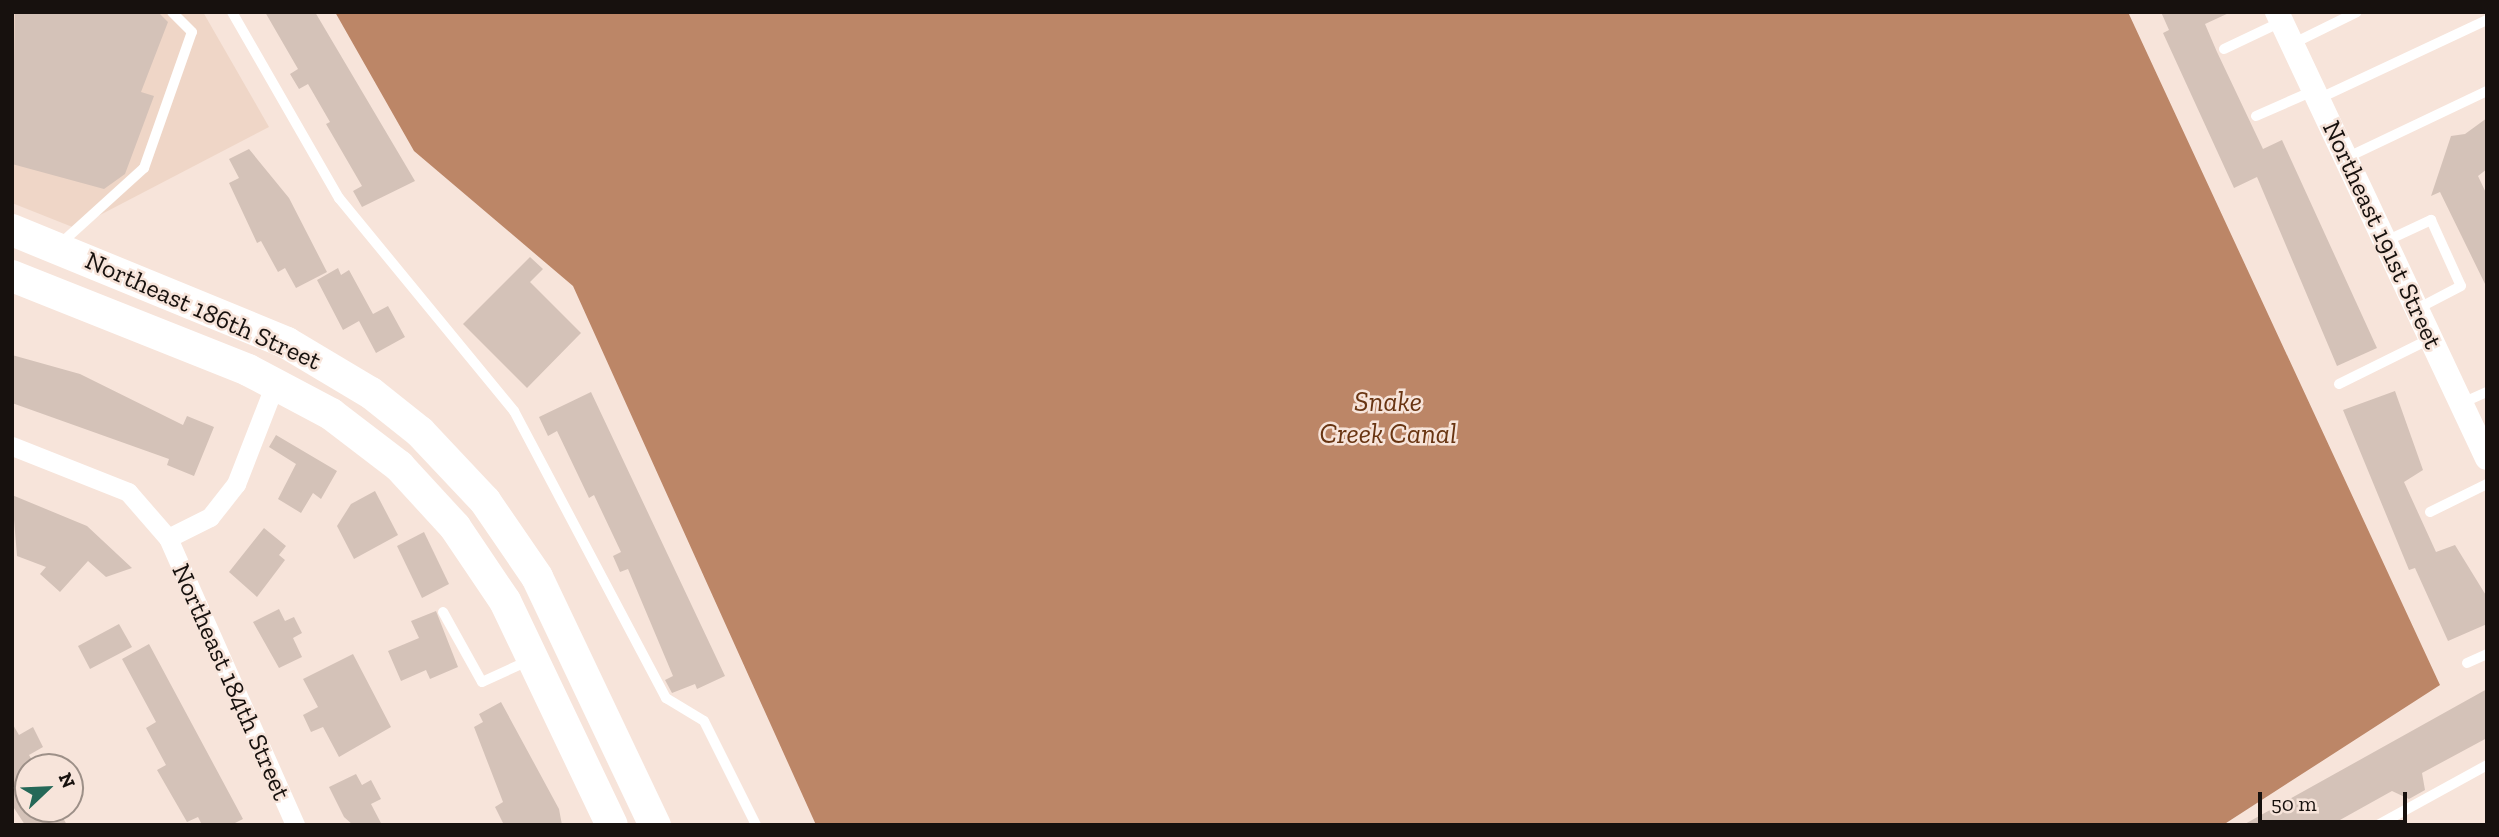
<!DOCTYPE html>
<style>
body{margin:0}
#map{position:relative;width:2499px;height:837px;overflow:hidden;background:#f7e4da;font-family:"Zilla Slab",serif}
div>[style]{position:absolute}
.built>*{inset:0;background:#efd6c7}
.water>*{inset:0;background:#bc8667}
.building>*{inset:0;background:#d4c2b8}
.service>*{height:10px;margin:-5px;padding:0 5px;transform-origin:5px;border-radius:5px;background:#fff}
.minor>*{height:19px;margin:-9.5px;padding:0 9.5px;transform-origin:9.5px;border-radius:9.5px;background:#fff}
.tertiary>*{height:24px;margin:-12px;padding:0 12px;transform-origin:12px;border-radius:12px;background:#fff}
.primary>*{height:32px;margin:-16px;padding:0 16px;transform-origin:16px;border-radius:16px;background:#fff}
span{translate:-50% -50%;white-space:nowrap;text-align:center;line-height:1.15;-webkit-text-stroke:5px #f7e4da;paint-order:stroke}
.street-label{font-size:26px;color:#17110e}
.water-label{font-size:28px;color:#683411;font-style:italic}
.frame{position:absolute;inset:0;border:14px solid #17110e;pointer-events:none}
.north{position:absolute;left:14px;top:753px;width:70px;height:70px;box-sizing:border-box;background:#f7e4da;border:2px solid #9d9088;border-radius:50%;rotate:67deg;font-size:19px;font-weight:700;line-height:28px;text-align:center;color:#17110e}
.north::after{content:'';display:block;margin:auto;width:24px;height:32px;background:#256858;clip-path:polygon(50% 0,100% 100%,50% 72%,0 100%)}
.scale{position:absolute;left:2258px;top:792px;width:149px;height:32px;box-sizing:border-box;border:4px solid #17110e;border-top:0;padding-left:9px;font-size:21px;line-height:24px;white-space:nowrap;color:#17110e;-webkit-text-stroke:5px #f7e4da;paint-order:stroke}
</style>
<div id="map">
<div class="built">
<i style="clip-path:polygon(12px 12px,203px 12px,269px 127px,75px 228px,12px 203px)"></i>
</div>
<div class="water">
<i style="clip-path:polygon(335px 12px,2128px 12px,2440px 685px,2223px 825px,816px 825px,573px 286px,414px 151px)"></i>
</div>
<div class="building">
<i style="clip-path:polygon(15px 12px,158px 12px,168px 22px,141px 92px,154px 96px,125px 174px,104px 189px,12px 164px)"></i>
<i style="clip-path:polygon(265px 12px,315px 12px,415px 181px,362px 207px,353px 191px,362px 186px,326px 124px,330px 122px,308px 84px,299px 89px,290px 74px,298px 69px)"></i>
<i style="clip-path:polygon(2161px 12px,2231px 12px,2205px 24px,2217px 52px,2263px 149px,2282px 140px,2377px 348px,2337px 366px,2257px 177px,2234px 188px,2163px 33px,2169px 30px)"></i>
<i style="clip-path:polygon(2487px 118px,2487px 169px,2478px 176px,2487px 195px,2487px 288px,2440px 192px,2431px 196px,2451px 136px,2465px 134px)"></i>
<i style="clip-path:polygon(249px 149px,289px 198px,327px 272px,296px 288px,285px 268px,278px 272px,261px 241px,257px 243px,229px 183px,239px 178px,229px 159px)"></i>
<i style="clip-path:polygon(530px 257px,543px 269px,530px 282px,581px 333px,527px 388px,463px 324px)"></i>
<i style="clip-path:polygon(338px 268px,341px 275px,349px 270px,373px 314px,388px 306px,405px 337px,376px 353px,359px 321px,343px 330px,317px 280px)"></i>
<i style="clip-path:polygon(12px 355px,80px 374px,183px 425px,187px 416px,214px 427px,194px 476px,167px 465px,169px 459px,12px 403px)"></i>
<i style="clip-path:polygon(2395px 391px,2423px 470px,2404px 482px,2436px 552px,2455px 545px,2487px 597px,2487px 624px,2448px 641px,2415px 568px,2409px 570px,2343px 410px)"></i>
<i style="clip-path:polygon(591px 392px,725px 676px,697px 689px,695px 684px,672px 693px,665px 680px,673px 676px,628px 569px,620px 572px,613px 556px,621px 552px,594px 495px,589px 498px,557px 431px,548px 436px,539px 417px)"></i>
<i style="clip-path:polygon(276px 435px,337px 471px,321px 499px,313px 493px,301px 513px,278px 499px,296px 464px,269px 447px)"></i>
<i style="clip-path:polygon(375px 491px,398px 535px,354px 559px,337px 526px,351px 504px)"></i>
<i style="clip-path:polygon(12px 495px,87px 526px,132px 568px,106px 577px,88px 561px,60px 592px,40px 574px,46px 567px,17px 556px)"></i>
<i style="clip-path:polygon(264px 528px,286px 546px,279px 555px,285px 560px,257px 597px,229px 572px)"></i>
<i style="clip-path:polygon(424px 532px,449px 584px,422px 598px,397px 546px)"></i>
<i style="clip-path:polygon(279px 609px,285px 621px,294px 617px,302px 633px,293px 638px,302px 657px,279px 668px,253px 622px)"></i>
<i style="clip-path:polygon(436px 611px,458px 667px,430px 679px,426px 670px,401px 681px,388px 651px,419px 638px,411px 621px)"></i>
<i style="clip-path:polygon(119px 624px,132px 647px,90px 669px,78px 646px)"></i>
<i style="clip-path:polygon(149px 644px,243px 819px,231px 825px,202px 825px,198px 817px,187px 822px,157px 770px,166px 765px,146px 728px,156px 722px,122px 659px)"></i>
<i style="clip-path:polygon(353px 654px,391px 727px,339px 757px,323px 727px,311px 732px,303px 715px,318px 707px,303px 679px)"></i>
<i style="clip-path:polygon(2487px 689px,2487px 738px,2422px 773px,2425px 790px,2409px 799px,2392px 791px,2331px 825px,2243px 825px)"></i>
<i style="clip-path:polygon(501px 702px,559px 809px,562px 825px,504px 825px,495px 807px,503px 802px,474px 727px,483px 722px,479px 714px)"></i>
<i style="clip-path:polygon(12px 723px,19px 735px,33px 727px,43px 747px,29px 755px,36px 767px,28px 767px,28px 809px,58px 809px,67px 825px,25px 825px,12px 805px)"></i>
<i style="clip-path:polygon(356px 774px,362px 785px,371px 780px,381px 799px,371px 804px,382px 825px,353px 825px,344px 817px,329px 787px)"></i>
</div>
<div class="service">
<i style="left:232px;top:12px;width:215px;rotate:60.1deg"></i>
<i style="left:339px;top:198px;width:276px;rotate:50.6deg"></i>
<i style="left:514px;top:411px;width:325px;rotate:62.1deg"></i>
<i style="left:666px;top:698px;width:44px;rotate:31.2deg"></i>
<i style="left:704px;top:721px;width:116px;rotate:63.4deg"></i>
<i style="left:2292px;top:44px;width:72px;rotate:-26.2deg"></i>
<i style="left:2224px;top:49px;width:63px;rotate:-25.3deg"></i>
<i style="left:2318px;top:99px;width:187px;rotate:-25.1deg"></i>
<i style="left:2256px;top:116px;width:62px;rotate:-23.7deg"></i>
<i style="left:2346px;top:158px;width:156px;rotate:-25.4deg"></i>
<i style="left:2386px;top:241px;width:50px;rotate:-25deg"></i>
<i style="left:2431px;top:220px;width:72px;rotate:65.6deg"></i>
<i style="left:2461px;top:286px;width:50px;rotate:152.4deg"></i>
<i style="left:59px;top:245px;width:115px;rotate:-42.2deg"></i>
<i style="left:144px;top:168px;width:144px;rotate:-70.6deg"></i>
<i style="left:192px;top:32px;width:28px;rotate:-135deg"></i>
<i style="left:2339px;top:384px;width:102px;rotate:-26.3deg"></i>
<i style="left:2462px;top:403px;width:27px;rotate:-24deg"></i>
<i style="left:2430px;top:512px;width:64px;rotate:-26.2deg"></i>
<i style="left:443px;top:612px;width:80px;rotate:60.9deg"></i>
<i style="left:482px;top:682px;width:53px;rotate:-24.6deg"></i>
<i style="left:2467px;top:663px;width:22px;rotate:-24deg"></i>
<i style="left:2378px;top:825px;width:124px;rotate:-28.8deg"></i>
</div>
<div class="minor">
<i style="left:12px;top:446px;width:125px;rotate:21.6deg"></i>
<i style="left:128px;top:492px;width:61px;rotate:49deg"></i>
<i style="left:168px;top:538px;width:47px;rotate:-26.6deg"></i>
<i style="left:210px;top:517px;width:42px;rotate:-51.8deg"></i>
<i style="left:236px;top:484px;width:107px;rotate:-68.7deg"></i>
<i style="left:168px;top:538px;width:314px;rotate:66.1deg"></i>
</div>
<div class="tertiary">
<i style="left:2277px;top:12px;width:493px;rotate:64.8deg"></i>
</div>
<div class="primary">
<i style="left:12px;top:230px;width:297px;rotate:22.3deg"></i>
<i style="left:287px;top:343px;width:98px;rotate:30.8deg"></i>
<i style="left:371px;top:393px;width:63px;rotate:38.5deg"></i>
<i style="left:420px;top:432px;width:95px;rotate:46.7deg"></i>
<i style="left:485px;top:501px;width:92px;rotate:55.6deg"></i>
<i style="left:537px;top:577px;width:275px;rotate:64.6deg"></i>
<i style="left:12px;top:276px;width:254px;rotate:21.7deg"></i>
<i style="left:248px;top:370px;width:94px;rotate:27.9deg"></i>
<i style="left:331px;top:414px;width:86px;rotate:37.4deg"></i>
<i style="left:399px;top:466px;width:83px;rotate:47.4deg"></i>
<i style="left:455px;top:527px;width:89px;rotate:56deg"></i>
<i style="left:505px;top:601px;width:248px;rotate:64.5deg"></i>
</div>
<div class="street-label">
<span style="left:2382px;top:235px;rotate:65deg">Northeast 191st Street</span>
<span style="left:203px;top:311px;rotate:24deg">Northeast 186th Street</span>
<span style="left:231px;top:682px;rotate:66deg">Northeast 184th Street</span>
</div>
<div class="water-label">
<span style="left:1388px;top:418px">Snake<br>Creek Canal</span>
</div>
<div class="frame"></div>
<div class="north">N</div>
<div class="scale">50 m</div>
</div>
